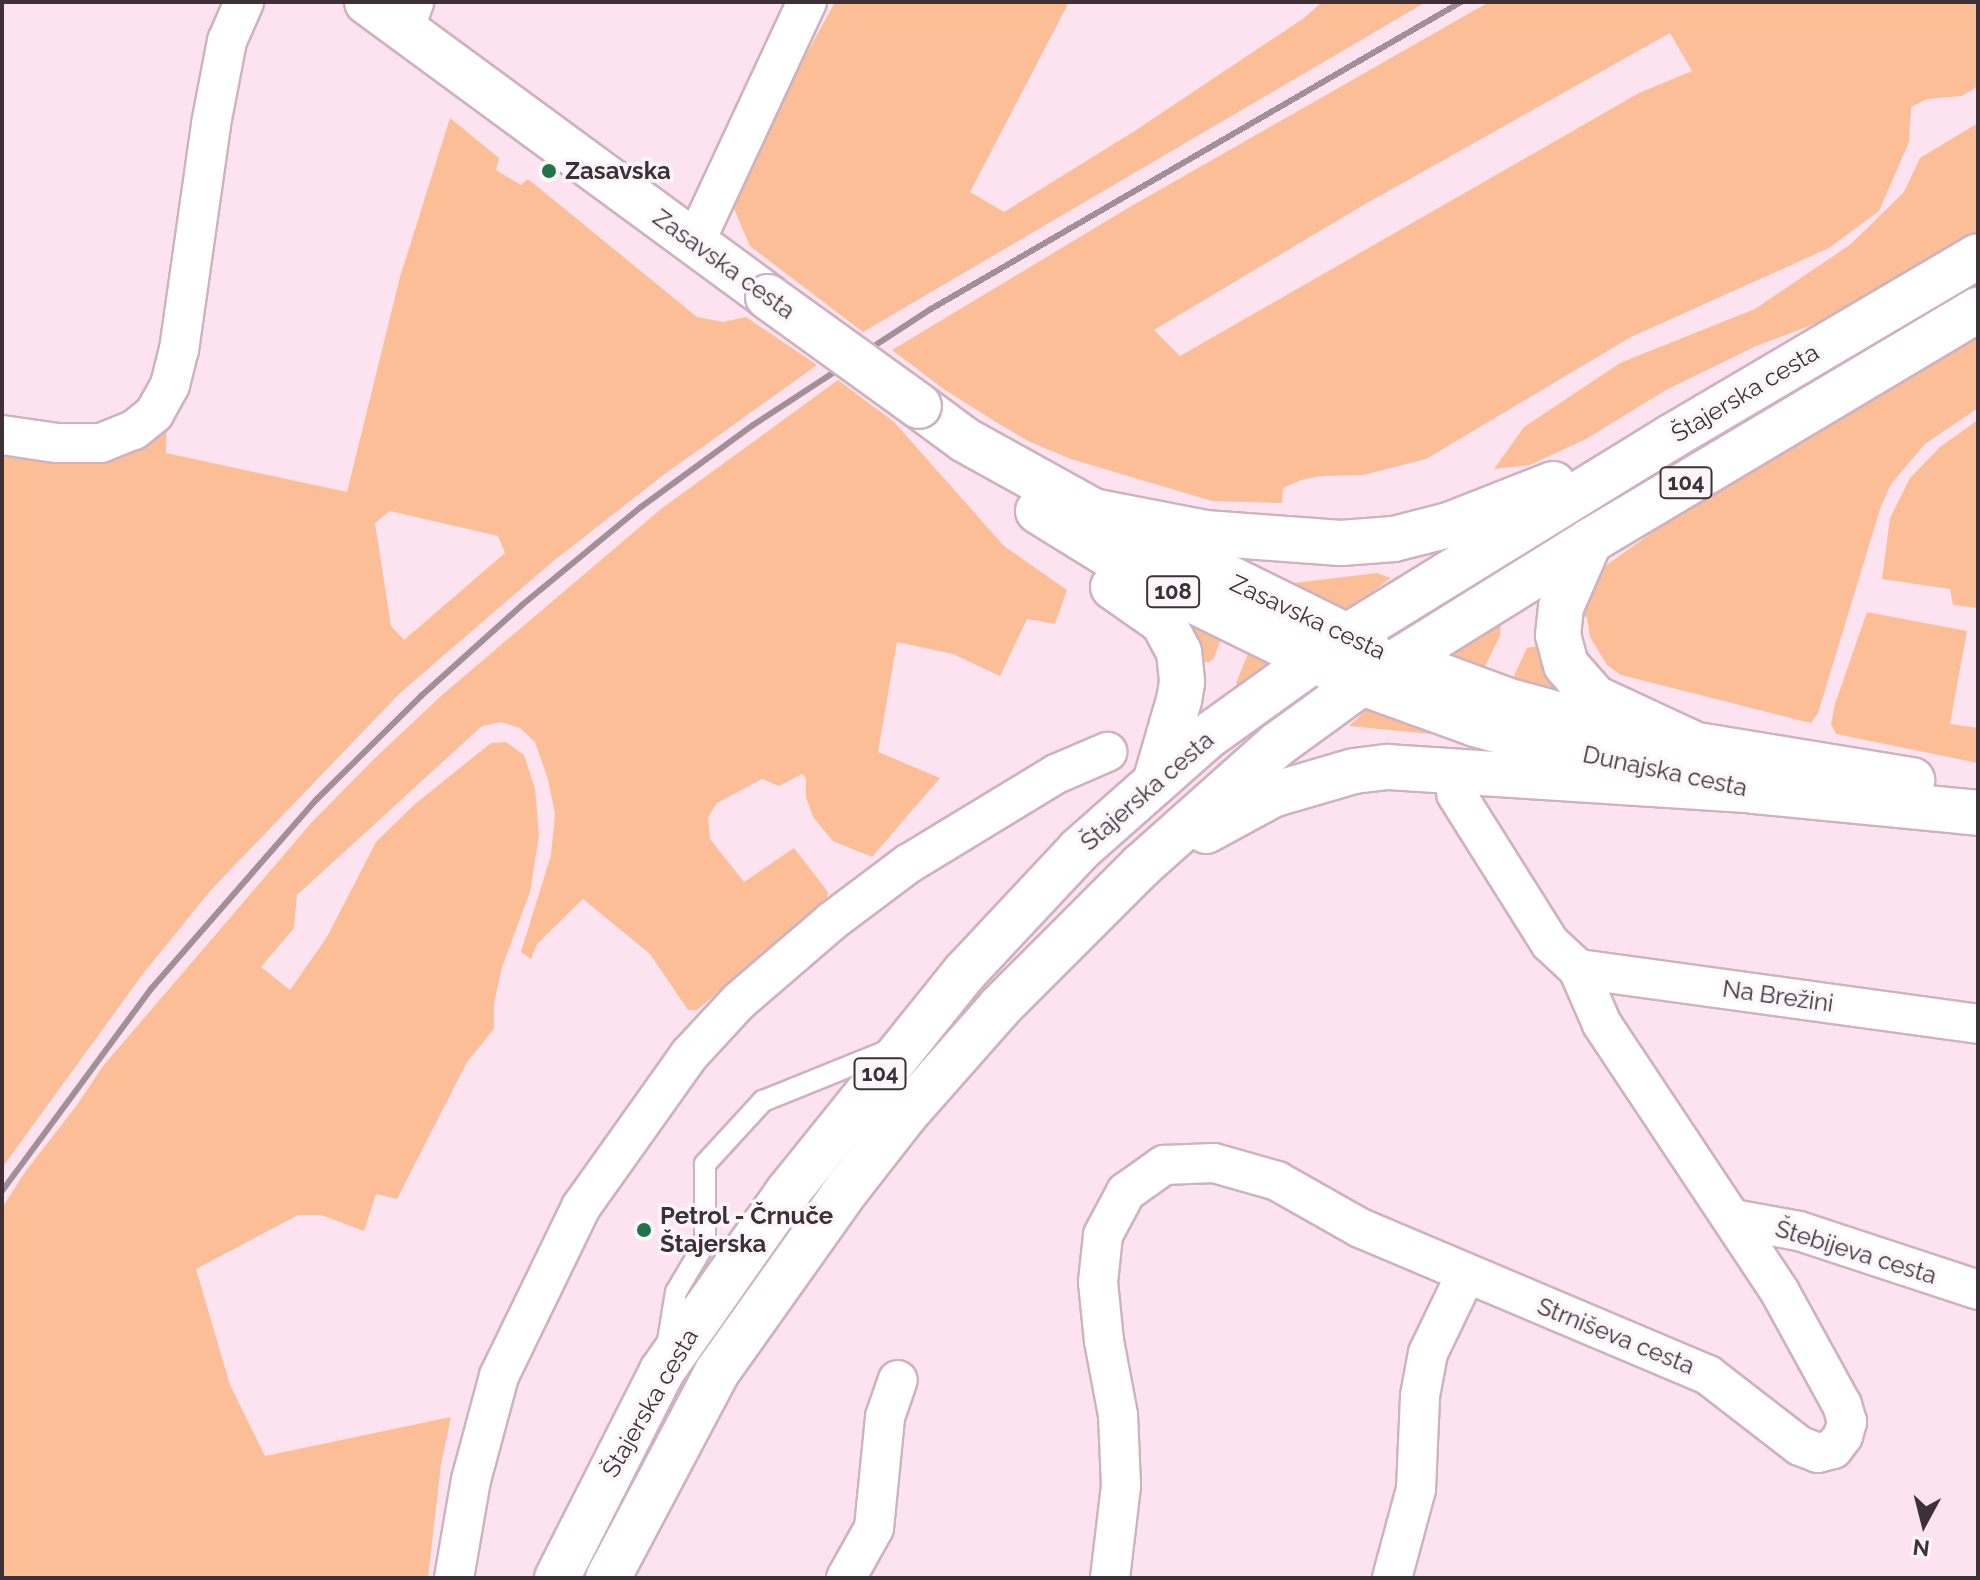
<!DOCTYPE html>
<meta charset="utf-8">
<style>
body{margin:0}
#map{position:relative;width:1980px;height:1580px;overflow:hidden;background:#fce3ef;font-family:Raleway,sans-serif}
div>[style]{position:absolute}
.green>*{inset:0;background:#fcbe96}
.roads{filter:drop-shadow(2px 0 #cfb2c0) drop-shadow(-2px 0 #cfb2c0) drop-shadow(0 2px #cfb2c0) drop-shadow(0 -2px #cfb2c0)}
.lane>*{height:20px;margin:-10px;padding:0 10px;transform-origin:10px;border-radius:10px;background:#fff}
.street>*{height:38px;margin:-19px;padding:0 19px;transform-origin:19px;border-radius:19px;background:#fff}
.secondary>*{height:44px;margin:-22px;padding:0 22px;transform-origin:22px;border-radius:22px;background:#fff}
.primary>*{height:44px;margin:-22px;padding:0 22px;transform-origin:22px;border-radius:22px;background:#fff}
.rail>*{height:6px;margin:-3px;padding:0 3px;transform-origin:3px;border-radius:3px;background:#a28f98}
.bridges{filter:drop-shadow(2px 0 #cfb2c0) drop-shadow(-2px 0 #cfb2c0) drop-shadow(0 2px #cfb2c0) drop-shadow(0 -2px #cfb2c0)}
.primary-bridge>*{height:44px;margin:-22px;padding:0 22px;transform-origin:22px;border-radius:22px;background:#fff}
.dots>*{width:22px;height:22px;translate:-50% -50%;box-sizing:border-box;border:4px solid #fcf6f9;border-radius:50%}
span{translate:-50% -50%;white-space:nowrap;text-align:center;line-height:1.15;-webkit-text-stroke:7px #fcf6f9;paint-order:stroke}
.shield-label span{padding:2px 6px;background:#fcf6f9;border:2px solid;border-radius:6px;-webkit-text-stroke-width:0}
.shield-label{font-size:22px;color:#3d3137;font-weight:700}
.poi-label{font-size:24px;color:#3d3137;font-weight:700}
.left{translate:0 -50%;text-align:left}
.street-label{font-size:24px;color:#3d3137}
.frame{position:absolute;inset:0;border:4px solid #3d3137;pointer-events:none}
.north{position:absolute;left:1884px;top:1484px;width:80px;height:80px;-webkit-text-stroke:6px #fcf6f9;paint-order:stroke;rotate:187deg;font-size:22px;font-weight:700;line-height:32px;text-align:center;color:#3d3137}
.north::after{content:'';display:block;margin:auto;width:28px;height:36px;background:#3d3137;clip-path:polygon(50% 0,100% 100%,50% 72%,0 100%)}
</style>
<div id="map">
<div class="green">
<i style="clip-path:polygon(835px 2px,1069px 2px,970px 192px,1004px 212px,1133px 132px,1304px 18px,1322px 2px,1426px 2px,863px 332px,750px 246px,734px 209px,744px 168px)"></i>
<i style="clip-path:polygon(evenodd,1489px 2px,1978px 2px,1978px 86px,1962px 96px,1927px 99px,1911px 107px,1909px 142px,1879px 211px,1829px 248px,1631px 337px,1426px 459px,1363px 475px,1321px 476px,1301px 480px,1283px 488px,1282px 503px,1212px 501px,1071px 459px,1030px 442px,999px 424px,945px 390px,892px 350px,1128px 208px,1489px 2px,1670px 33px,1692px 71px,1639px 93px,1180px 356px,1154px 330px,1360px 207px,1670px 33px)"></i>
<i style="clip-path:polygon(evenodd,450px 118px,499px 158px,496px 170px,521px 185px,528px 179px,697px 317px,723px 322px,746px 317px,817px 365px,662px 476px,551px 563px,400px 693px,211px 890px,142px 975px,2px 1168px,2px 443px,54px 451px,167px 407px,166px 453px,347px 492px,400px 277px,450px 118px,390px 511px,498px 536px,505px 553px,404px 640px,391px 626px,375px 523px,390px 511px)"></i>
<i style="clip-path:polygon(1978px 123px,1978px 234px,1841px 314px,1756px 346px,1666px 390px,1586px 439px,1530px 465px,1494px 469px,1524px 427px,1620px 363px,1755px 309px,1851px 244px,1904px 192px,1920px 158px)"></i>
<i style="clip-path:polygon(1978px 337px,1978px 408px,1925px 444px,1891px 484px,1881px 506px,1818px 713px,1811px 723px,1621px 675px,1607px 665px,1590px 637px,1587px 618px,1579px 611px,1591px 576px,1732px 476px)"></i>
<i style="clip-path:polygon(838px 380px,894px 422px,1004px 546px,1067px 590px,1055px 624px,1027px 619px,1000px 676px,953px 654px,897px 642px,878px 752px,940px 778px,872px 857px,833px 841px,813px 817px,806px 797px,806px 778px,802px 774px,779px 786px,762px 779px,717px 803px,708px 817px,710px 839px,744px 882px,794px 848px,828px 892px,826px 902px,697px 1010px,688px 1010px,650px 954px,583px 899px,537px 944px,531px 959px,521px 952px,551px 855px,555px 814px,548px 779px,535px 742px,520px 728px,501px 722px,482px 726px,297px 895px,294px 928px,261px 967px,290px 990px,327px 937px,376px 842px,415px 804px,491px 743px,506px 742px,524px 755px,535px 789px,539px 835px,530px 892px,502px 967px,494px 1004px,494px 1029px,467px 1062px,397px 1199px,376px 1194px,364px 1231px,321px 1215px,298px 1215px,196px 1269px,230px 1385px,265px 1456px,451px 1417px,441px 1464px,428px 1578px,2px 1578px,2px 1208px,25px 1172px,77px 1105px,103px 1066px,312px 822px,374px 759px,442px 695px,661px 509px)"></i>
<i style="clip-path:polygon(1978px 420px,1978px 608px,1953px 605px,1950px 589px,1882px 579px,1890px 518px,1910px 478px,1940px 447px)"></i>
<i style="clip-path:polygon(1377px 573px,1391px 578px,1338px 617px,1286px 584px)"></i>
<i style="clip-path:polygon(1867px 612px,1967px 631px,1950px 724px,1978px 728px,1978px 763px,1836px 734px,1831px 724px,1835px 704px)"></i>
<i style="clip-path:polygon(1501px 621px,1500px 636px,1483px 670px,1447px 655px)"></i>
<i style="clip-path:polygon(1189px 622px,1221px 639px,1214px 658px,1209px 662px,1199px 662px,1186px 628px)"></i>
<i style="clip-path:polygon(1543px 645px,1562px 691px,1559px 694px,1512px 680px,1527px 648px)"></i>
<i style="clip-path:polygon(1249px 651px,1272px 663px,1241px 688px,1236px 683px)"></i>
<i style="clip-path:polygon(1373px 704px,1451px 736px,1349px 726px)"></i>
</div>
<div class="roads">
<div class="lane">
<i style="left:667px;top:1347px;width:56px;rotate:-80.7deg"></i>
<i style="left:676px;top:1292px;width:57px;rotate:-59.4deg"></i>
<i style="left:705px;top:1243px;width:79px;rotate:-90deg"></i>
<i style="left:705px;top:1164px;width:86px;rotate:-47.4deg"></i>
<i style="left:763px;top:1101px;width:139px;rotate:-22deg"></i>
</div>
<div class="street">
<i style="left:404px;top:30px;width:30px;rotate:-70deg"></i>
<i style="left:695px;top:242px;width:265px;rotate:-65deg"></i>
<i style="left:2px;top:435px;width:56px;rotate:8.3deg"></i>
<i style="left:57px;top:443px;width:44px"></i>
<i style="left:101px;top:443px;width:35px;rotate:-22deg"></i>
<i style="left:134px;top:430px;width:26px;rotate:-39deg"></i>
<i style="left:154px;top:414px;width:33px;rotate:-61deg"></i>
<i style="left:170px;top:385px;width:36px;rotate:-76deg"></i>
<i style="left:179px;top:350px;width:228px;rotate:-81.9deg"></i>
<i style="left:211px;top:124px;width:85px;rotate:-79.1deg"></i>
<i style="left:227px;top:41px;width:43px;rotate:-66.4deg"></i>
<i style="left:1578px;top:969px;width:404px;rotate:7.8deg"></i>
<i style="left:1733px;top:1219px;width:67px;rotate:10.3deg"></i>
<i style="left:1799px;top:1231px;width:188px;rotate:18.2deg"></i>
<i style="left:454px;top:1578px;width:99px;rotate:-80.2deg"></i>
<i style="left:471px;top:1480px;width:108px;rotate:-74.9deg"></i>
<i style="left:499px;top:1376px;width:188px;rotate:-64.1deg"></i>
<i style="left:581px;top:1207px;width:186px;rotate:-54.6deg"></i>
<i style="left:689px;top:1055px;width:74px;rotate:-47.2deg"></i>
<i style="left:739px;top:1001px;width:123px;rotate:-40.7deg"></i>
<i style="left:832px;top:921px;width:95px;rotate:-36.9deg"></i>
<i style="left:908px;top:864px;width:173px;rotate:-31.3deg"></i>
<i style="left:1056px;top:774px;width:56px;rotate:-23.3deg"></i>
<i style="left:846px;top:1578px;width:57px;rotate:-60.8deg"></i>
<i style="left:874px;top:1528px;width:112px;rotate:-84.3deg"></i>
<i style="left:885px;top:1417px;width:39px;rotate:-71deg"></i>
<i style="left:1110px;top:1578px;width:93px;rotate:-83.2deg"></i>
<i style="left:1121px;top:1486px;width:71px;rotate:-92.4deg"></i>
<i style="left:1118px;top:1415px;width:75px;rotate:-100.7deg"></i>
<i style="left:1104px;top:1341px;width:59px;rotate:-95.8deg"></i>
<i style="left:1098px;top:1282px;width:47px;rotate:-83.9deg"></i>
<i style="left:1103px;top:1235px;width:49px;rotate:-61.9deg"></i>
<i style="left:1126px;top:1192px;width:47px;rotate:-35.4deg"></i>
<i style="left:1164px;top:1165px;width:50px;rotate:-2.3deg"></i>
<i style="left:1214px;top:1163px;width:66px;rotate:15.9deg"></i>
<i style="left:1277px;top:1181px;width:95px;rotate:29.5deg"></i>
<i style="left:1360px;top:1228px;width:378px;rotate:22.9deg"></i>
<i style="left:1708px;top:1375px;width:116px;rotate:37.7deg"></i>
<i style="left:1800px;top:1446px;width:19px;rotate:21deg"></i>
<i style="left:1818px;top:1453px;width:16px;rotate:-15deg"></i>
<i style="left:1833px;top:1449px;width:16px;rotate:-52deg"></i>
<i style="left:1843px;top:1436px;width:15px;rotate:-74deg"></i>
<i style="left:1847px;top:1422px;width:18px;rotate:-106deg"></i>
<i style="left:1842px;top:1405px;width:129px;rotate:-118.8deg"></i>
<i style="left:1780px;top:1292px;width:322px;rotate:-123.6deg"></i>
<i style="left:1602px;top:1024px;width:60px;rotate:-113.6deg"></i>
<i style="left:1578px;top:969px;width:38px;rotate:-137deg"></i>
<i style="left:1550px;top:943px;width:176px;rotate:-122.2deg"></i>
<i style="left:1392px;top:1578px;width:92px;rotate:-74.9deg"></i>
<i style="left:1416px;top:1489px;width:93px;rotate:-87.5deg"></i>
<i style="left:1420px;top:1396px;width:44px;rotate:-79.5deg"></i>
<i style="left:1428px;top:1353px;width:88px;rotate:-64.3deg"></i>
</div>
<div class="secondary">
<i style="left:1398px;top:660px;width:118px;rotate:20.3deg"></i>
<i style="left:1509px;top:701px;width:131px;rotate:15deg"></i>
<i style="left:1636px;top:735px;width:280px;rotate:9.3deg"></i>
<i style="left:1362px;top:683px;width:120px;rotate:19.9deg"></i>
<i style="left:1475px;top:724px;width:158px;rotate:15.4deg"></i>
<i style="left:1627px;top:766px;width:130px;rotate:11.1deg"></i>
<i style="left:1755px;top:791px;width:224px;rotate:5.6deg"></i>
</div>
<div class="primary">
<i style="left:367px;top:2px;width:498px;rotate:36.3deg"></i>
<i style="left:919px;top:406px;width:57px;rotate:36.5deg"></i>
<i style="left:965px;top:440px;width:146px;rotate:29deg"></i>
<i style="left:1093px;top:511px;width:305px;rotate:26.2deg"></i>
<i style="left:1038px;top:511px;width:126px;rotate:31.7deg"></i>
<i style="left:1145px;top:577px;width:209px;rotate:26.1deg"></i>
<i style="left:1093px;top:511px;width:114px;rotate:11.1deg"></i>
<i style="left:1205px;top:533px;width:136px;rotate:4.2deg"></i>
<i style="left:1341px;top:543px;width:53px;rotate:-4.3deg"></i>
<i style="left:1394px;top:539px;width:57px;rotate:-14.3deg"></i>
<i style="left:1449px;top:525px;width:112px;rotate:-21.5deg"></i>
<i style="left:1590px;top:541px;width:72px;rotate:113.7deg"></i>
<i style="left:1561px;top:607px;width:28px;rotate:96deg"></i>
<i style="left:1558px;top:635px;width:31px;rotate:75deg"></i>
<i style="left:1566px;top:665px;width:44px;rotate:48.7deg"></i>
<i style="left:1595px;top:698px;width:109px;rotate:24.9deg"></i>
<i style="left:1113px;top:587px;width:61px;rotate:35deg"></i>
<i style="left:1163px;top:622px;width:34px;rotate:62deg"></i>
<i style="left:1179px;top:652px;width:30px;rotate:84deg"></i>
<i style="left:1182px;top:682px;width:18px;rotate:99deg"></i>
<i style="left:1179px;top:700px;width:82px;rotate:106.2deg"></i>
<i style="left:1206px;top:831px;width:75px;rotate:-28.6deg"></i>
<i style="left:1272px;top:795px;width:85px;rotate:-16.3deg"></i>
<i style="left:1354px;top:771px;width:34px;rotate:-7deg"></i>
<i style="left:1388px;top:767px;width:368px;rotate:3.7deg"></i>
<i style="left:557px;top:1578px;width:232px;rotate:-63.1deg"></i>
<i style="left:662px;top:1371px;width:219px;rotate:-54.9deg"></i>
<i style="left:788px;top:1192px;width:282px;rotate:-51.2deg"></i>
<i style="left:965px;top:972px;width:167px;rotate:-46.9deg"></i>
<i style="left:1079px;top:850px;width:172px;rotate:-41.5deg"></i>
<i style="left:1208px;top:736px;width:170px;rotate:-35.7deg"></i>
<i style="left:1346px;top:637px;width:382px;rotate:-31.6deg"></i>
<i style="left:1671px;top:437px;width:356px;rotate:-30.5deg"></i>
<i style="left:608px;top:1578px;width:233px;rotate:-62.1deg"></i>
<i style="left:717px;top:1372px;width:226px;rotate:-54.6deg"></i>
<i style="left:848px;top:1188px;width:91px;rotate:-52.1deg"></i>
<i style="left:904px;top:1116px;width:145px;rotate:-48.6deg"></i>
<i style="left:1000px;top:1007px;width:199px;rotate:-45deg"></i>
<i style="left:1141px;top:866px;width:183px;rotate:-41.7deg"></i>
<i style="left:1278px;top:744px;width:104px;rotate:-36deg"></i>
<i style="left:1362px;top:683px;width:269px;rotate:-31.9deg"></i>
<i style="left:1590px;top:541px;width:452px;rotate:-30.8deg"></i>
</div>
</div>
<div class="rail">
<i style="left:2px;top:1191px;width:251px;rotate:-53.6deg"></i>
<i style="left:151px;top:989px;width:251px;rotate:-48.9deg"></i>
<i style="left:316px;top:800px;width:148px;rotate:-44.7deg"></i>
<i style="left:421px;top:696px;width:136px;rotate:-42deg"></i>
<i style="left:522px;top:605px;width:154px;rotate:-39.5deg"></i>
<i style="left:641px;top:507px;width:139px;rotate:-36.2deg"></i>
<i style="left:753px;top:425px;width:212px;rotate:-33.1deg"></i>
<i style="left:931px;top:309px;width:612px;rotate:-30.08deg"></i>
</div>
<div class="bridges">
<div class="primary-bridge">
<i style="left:768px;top:297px;width:186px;rotate:35.8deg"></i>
</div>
</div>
<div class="dots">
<i style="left:549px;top:171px;background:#207446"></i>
<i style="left:644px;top:1230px;background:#207446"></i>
</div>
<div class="shield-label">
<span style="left:1686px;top:483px">104</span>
<span style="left:1173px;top:592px">108</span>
<span style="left:880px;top:1074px">104</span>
</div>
<div class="poi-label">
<span class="left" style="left:565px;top:171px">Zasavska</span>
<span class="left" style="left:660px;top:1230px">Petrol - Črnuče<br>Štajerska</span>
</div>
<div class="street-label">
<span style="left:724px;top:264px;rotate:36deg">Zasavska cesta</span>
<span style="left:1745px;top:393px;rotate:-31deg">Štajerska cesta</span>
<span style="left:1308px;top:617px;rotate:25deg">Zasavska cesta</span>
<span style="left:1665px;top:771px;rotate:12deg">Dunajska cesta</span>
<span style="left:1147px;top:791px;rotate:-41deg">Štajerska cesta</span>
<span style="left:1778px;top:996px;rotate:8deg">Na Brežini</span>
<span style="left:1856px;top:1252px;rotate:17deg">Štebijeva cesta</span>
<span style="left:1616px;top:1336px;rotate:22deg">Strniševa cesta</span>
<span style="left:650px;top:1403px;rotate:-60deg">Štajerska cesta</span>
</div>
<div class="frame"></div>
<div class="north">N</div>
</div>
